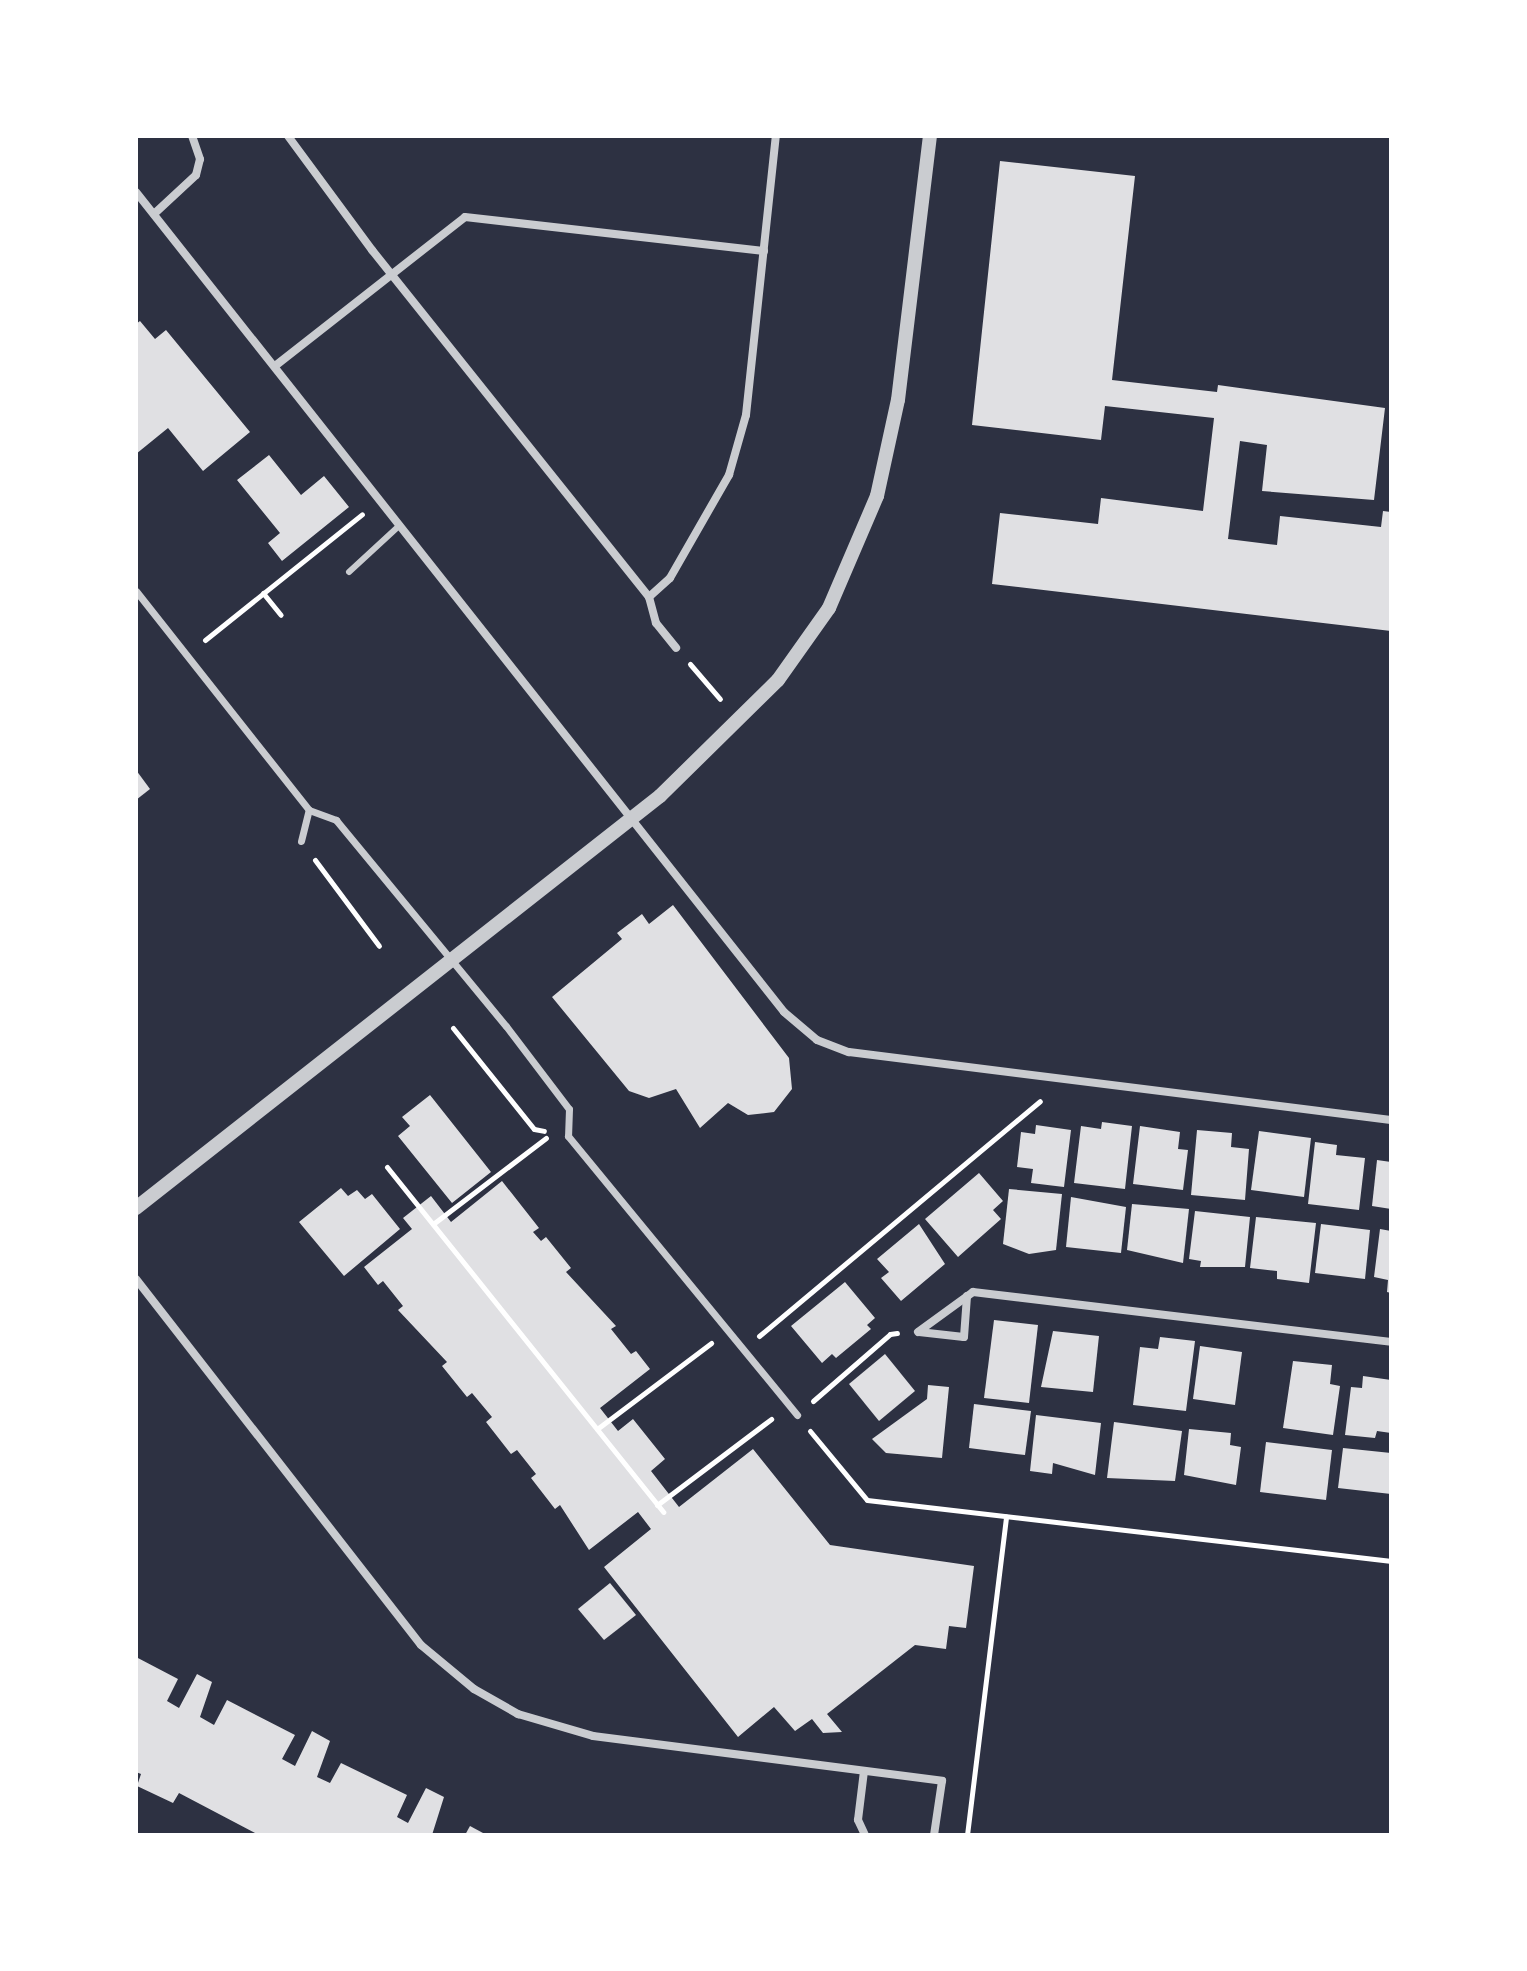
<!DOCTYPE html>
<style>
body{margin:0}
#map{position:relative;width:1527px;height:1971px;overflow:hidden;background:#2d3142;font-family:"DM Sans",sans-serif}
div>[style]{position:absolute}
.building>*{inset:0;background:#e0e0e3}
.path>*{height:5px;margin:-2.5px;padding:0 2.5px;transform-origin:2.5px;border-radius:2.5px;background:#fff}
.service>*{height:6px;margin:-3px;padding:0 3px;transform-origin:3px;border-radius:3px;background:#caccd0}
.pedestrian>*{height:7px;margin:-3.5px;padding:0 3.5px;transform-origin:3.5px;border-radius:3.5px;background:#caccd0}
.minor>*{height:8px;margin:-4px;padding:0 4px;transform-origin:4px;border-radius:4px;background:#caccd0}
.tertiary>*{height:14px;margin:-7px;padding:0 7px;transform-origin:7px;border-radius:7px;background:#caccd0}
span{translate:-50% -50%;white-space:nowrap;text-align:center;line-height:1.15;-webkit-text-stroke:8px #fff;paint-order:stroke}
.frame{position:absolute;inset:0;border:138px solid #fff;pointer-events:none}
</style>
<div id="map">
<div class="building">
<i style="clip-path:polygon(1000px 161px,1135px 176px,1112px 380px,1217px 392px,1218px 385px,1385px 408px,1374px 500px,1262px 491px,1267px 445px,1240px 441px,1228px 539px,1277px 545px,1280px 516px,1381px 527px,1383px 511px,1391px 512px,1391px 631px,992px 584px,1000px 513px,1098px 524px,1101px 498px,1203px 511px,1214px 418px,1105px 406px,1101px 440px,972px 425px)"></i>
<i style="clip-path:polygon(140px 321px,155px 339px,166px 330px,250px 432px,203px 471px,168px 428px,136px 454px,136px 324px)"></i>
<i style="clip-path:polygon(269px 455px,301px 495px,324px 476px,349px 507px,282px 561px,268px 543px,280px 533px,237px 480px)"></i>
<i style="clip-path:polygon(136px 770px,150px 789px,136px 800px)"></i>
<i style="clip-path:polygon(673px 905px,789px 1058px,792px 1089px,774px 1112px,748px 1115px,728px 1103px,700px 1128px,676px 1089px,649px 1098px,629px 1091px,552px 997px,622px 939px,617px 933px,642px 914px,649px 924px)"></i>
<i style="clip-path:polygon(430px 1095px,491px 1172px,452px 1203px,398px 1136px,410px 1126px,402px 1117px)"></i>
<i style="clip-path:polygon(1102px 1122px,1132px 1126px,1125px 1189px,1074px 1183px,1081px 1126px,1101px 1129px)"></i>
<i style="clip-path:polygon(1036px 1125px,1071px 1130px,1064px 1187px,1031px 1183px,1033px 1169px,1017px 1167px,1021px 1132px,1035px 1134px)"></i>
<i style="clip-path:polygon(1140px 1126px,1180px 1132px,1178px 1149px,1188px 1150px,1183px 1190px,1133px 1184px)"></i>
<i style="clip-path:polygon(1197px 1130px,1232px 1133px,1231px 1147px,1249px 1149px,1245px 1200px,1191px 1195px)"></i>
<i style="clip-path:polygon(1259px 1131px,1311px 1138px,1304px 1197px,1251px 1190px)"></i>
<i style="clip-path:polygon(1315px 1142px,1337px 1145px,1336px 1155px,1365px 1158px,1359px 1210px,1308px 1204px)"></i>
<i style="clip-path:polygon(1377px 1160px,1391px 1162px,1391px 1209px,1372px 1206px)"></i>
<i style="clip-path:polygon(979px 1173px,1003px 1201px,993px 1210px,1001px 1219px,958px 1257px,925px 1219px)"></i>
<i style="clip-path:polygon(502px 1181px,539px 1228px,533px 1232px,541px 1241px,546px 1237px,571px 1268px,566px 1272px,616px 1326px,611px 1329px,631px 1354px,636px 1351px,650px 1369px,600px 1408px,618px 1431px,633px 1419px,665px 1459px,651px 1471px,679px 1507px,753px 1449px,830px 1545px,974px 1566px,966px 1628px,949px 1626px,946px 1649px,915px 1645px,827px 1714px,842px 1732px,823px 1733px,812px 1719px,795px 1731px,774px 1707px,738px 1737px,604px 1567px,651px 1529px,638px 1512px,589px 1550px,560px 1505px,555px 1509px,531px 1478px,536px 1474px,517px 1450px,511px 1454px,486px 1422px,492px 1417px,472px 1393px,467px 1397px,442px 1366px,447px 1362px,398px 1310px,403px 1306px,383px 1281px,378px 1285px,364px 1267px,412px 1229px,403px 1218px,431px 1196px,451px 1222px)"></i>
<i style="clip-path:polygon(341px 1188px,348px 1196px,357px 1190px,365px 1199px,372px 1194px,400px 1229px,344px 1276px,299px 1222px)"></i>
<i style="clip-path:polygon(1009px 1189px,1062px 1194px,1056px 1250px,1029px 1254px,1003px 1244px)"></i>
<i style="clip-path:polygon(1071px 1197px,1126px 1207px,1121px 1253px,1066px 1247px)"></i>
<i style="clip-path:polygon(1132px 1204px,1189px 1209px,1183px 1263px,1127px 1250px)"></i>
<i style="clip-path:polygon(1195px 1211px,1250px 1217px,1245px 1267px,1200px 1267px,1201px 1261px,1189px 1259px)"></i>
<i style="clip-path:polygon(1256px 1217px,1316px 1223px,1309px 1283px,1277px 1279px,1277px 1271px,1250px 1268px)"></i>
<i style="clip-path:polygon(919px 1224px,945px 1264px,901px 1301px,881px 1278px,889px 1272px,877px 1259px)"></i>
<i style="clip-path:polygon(1321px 1224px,1370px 1230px,1365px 1279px,1315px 1273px)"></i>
<i style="clip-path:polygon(1380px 1229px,1391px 1231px,1391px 1293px,1387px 1292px,1388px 1280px,1374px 1277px)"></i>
<i style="clip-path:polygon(845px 1282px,875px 1318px,867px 1325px,871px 1329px,836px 1358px,832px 1354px,822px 1363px,791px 1326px)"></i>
<i style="clip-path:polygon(994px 1320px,1038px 1325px,1029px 1403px,984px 1398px)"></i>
<i style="clip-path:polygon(1053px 1331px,1099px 1336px,1093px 1392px,1041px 1387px)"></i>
<i style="clip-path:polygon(1160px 1337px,1195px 1341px,1186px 1411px,1133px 1405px,1140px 1347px,1158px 1349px)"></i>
<i style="clip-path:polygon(1200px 1346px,1242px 1352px,1235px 1405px,1193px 1399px)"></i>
<i style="clip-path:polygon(885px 1354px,915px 1391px,879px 1421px,849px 1384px)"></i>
<i style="clip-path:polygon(1293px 1361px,1332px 1365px,1330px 1384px,1340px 1386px,1333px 1435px,1283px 1428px)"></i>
<i style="clip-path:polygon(1363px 1376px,1391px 1380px,1391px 1433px,1377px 1431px,1375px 1438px,1345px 1435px,1351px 1387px,1362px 1388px)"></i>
<i style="clip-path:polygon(928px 1385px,949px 1387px,942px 1458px,886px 1453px,872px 1439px,927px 1399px)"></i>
<i style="clip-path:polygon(974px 1404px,1031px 1411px,1025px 1455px,969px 1448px)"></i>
<i style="clip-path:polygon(1036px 1415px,1101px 1423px,1095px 1475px,1053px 1463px,1052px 1474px,1030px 1471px)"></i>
<i style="clip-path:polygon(1114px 1422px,1182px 1431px,1175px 1481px,1107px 1478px)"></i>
<i style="clip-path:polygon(1189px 1429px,1231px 1433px,1230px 1445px,1241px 1447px,1236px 1485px,1184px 1475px)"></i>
<i style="clip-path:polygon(1266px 1442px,1332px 1450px,1326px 1500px,1260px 1492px)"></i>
<i style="clip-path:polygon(1343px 1448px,1391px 1453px,1391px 1494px,1338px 1488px)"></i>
<i style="clip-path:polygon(610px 1583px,636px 1615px,604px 1640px,578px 1609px)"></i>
<i style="clip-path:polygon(136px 1657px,178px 1679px,167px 1701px,179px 1708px,197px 1674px,212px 1682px,200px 1717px,214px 1725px,227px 1700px,295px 1735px,282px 1759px,295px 1766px,312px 1731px,330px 1741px,317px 1777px,330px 1783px,341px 1763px,407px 1795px,397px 1817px,408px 1823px,426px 1788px,444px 1797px,432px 1835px,259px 1835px,179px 1793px,173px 1803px,137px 1786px,141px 1774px,136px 1772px)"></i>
<i style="clip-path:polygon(470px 1826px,483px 1833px,482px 1835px,465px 1835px)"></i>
</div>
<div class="path">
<i style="left:263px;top:593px;width:28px;rotate:51deg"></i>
<i style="left:205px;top:640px;width:201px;rotate:-38.7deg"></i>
<i style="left:690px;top:664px;width:46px;rotate:49.4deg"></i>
<i style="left:315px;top:860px;width:107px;rotate:53.3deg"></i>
<i style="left:453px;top:1028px;width:129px;rotate:51.3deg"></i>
<i style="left:534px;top:1129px;width:10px;rotate:11deg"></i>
<i style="left:387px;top:1167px;width:442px;rotate:51.3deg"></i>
<i style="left:433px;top:1224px;width:142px;rotate:-37.3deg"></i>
<i style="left:759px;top:1336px;width:366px;rotate:-39.9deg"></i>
<i style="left:813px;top:1401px;width:102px;rotate:-41deg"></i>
<i style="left:890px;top:1334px;width:7px;rotate:-8deg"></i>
<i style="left:597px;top:1429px;width:143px;rotate:-37deg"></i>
<i style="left:810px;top:1431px;width:89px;rotate:50.4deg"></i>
<i style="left:867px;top:1500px;width:528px;rotate:6.64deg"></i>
<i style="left:657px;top:1505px;width:143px;rotate:-37deg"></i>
<i style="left:967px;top:1835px;width:321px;rotate:-83deg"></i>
</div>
<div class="service">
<i style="left:349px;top:572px;width:69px;rotate:-42.7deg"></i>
</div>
<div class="pedestrian">
<i style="left:136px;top:591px;width:279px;rotate:51.7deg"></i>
<i style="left:309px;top:810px;width:29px;rotate:20deg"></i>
<i style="left:336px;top:820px;width:267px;rotate:50.5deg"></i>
<i style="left:506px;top:1026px;width:104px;rotate:52.8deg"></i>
<i style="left:569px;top:1109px;width:27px;rotate:92deg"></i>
<i style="left:568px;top:1136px;width:361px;rotate:50.6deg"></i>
<i style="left:301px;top:841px;width:32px;rotate:-76deg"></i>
</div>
<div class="minor">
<i style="left:288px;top:136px;width:142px;rotate:53.6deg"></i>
<i style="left:372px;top:250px;width:444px;rotate:51.4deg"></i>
<i style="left:649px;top:597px;width:28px;rotate:-42deg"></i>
<i style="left:670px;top:578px;width:119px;rotate:-60.2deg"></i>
<i style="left:729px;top:475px;width:62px;rotate:-74.2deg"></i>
<i style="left:746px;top:415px;width:281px;rotate:-83.9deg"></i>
<i style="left:136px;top:192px;width:1045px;rotate:51.68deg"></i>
<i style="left:784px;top:1012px;width:43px;rotate:40.3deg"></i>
<i style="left:817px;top:1040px;width:34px;rotate:21deg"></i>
<i style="left:849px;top:1052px;width:546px;rotate:7.15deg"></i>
<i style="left:154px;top:214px;width:57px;rotate:-42.9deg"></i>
<i style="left:196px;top:175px;width:16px;rotate:-76deg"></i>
<i style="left:200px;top:159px;width:24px;rotate:-109deg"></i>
<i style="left:275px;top:366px;width:241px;rotate:-38.1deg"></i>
<i style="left:465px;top:217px;width:301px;rotate:6.5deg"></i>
<i style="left:649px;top:597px;width:27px;rotate:75deg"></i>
<i style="left:656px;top:623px;width:32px;rotate:51deg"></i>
<i style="left:136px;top:1279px;width:464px;rotate:52.1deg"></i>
<i style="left:421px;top:1645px;width:69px;rotate:39.7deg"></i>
<i style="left:474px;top:1689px;width:51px;rotate:29.6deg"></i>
<i style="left:518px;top:1714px;width:78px;rotate:16.3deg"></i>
<i style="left:593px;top:1736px;width:352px;rotate:7.3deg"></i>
<i style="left:942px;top:1781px;width:55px;rotate:98.4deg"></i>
<i style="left:918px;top:1332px;width:68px;rotate:-36deg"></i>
<i style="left:973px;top:1292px;width:421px;rotate:6.8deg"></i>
<i style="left:919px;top:1332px;width:45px;rotate:6.3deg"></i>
<i style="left:964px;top:1337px;width:41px;rotate:-85.8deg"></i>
<i style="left:864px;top:1771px;width:49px;rotate:97deg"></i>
<i style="left:858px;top:1820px;width:17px;rotate:65deg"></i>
</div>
<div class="tertiary">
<i style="left:136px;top:1208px;width:667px;rotate:-38.18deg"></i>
<i style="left:660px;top:796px;width:165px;rotate:-44.5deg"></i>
<i style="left:778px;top:680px;width:88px;rotate:-54.7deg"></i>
<i style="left:829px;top:608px;width:122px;rotate:-66.8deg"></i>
<i style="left:877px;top:496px;width:98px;rotate:-77.7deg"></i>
<i style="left:898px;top:400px;width:266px;rotate:-83.1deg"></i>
</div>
<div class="frame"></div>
</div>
